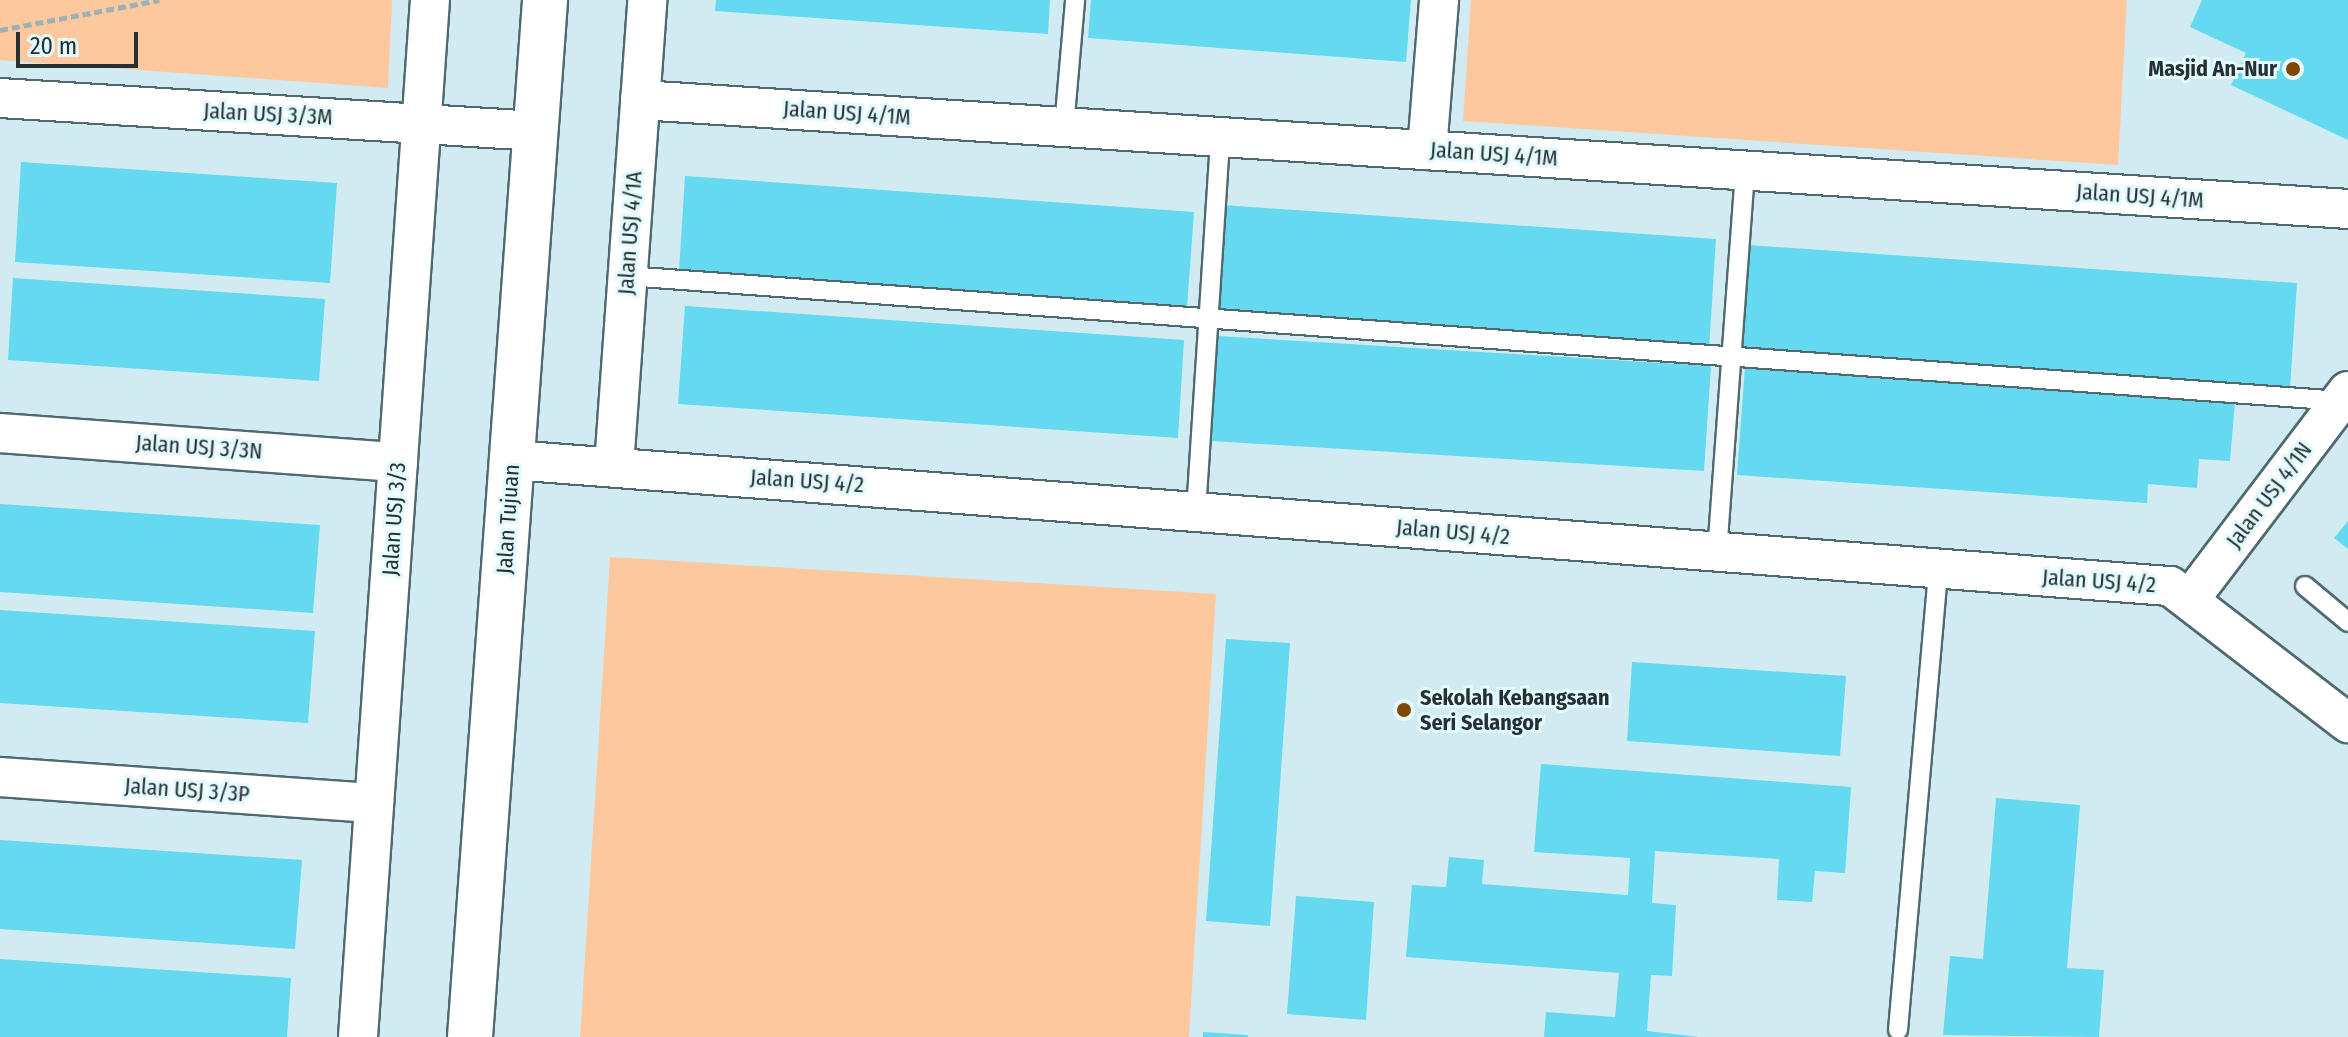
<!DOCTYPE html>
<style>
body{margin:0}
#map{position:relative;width:2348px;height:1037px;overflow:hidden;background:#d0ecf2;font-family:"Fira Sans Condensed",sans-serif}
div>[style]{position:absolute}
.green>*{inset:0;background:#fdc89e}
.building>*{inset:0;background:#64d9ef}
.path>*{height:5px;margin-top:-2.5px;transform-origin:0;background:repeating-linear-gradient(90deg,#9bb2b7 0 8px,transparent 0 12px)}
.roads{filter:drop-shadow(2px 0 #50696e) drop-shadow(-2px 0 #50696e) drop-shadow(0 2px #50696e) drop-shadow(0 -2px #50696e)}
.service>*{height:18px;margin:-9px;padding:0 9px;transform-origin:9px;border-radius:9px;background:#fff}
.minor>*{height:38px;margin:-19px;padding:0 19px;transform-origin:19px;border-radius:19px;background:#fff}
.tertiary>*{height:44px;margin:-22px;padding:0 22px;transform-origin:22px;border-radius:22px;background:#fff}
.dots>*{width:22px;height:22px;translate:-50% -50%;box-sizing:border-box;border:4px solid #e2f9fd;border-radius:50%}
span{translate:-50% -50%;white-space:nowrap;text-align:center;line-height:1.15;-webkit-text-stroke:6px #e2f9fd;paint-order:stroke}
.poi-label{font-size:22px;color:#253032;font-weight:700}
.right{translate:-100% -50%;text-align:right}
.left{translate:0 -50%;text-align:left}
.street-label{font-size:22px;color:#253032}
.scale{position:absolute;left:16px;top:32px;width:122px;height:36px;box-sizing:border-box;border:4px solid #253032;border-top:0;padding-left:10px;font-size:24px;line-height:28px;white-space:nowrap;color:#253032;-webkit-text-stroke:6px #e2f9fd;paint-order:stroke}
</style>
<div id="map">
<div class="green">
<i style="clip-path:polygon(0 0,392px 0,388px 88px,0 60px)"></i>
<i style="clip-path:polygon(1471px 0,2127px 0,2118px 165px,1463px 121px)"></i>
<i style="clip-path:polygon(610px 557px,1216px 594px,1189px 1037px,580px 1037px)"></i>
</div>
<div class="building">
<i style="clip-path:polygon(716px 0,1050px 0,1048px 34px,715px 11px)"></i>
<i style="clip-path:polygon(1091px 0,1411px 0,1406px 62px,1088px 38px)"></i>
<i style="clip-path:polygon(2202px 0,2348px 0,2348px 140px,2231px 85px,2246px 53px,2190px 27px)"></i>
<i style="clip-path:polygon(21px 162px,337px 183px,330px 283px,15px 262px)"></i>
<i style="clip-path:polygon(685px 176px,1194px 212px,1187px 307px,679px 271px)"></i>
<i style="clip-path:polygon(1223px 205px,1716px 239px,1709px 349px,1215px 315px)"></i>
<i style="clip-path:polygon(1748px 245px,2297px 283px,2290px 389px,1740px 351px)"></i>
<i style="clip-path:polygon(13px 278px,325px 299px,319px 381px,8px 360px)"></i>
<i style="clip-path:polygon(685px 306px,1184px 340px,1178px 438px,678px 404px)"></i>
<i style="clip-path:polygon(1218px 336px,1711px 366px,1704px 471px,1212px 441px)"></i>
<i style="clip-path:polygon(1745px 367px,2235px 401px,2230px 461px,2199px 459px,2197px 488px,2148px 484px,2147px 503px,1737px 475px)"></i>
<i style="clip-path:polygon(0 504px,320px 525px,313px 613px,0 592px)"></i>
<i style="clip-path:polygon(2348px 521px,2348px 549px,2334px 538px)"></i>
<i style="clip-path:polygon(0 610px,315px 631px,308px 723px,0 703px)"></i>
<i style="clip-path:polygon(1226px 639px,1290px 643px,1270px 926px,1206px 921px)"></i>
<i style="clip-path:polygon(1632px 662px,1846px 676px,1840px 756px,1627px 741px)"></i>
<i style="clip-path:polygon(1541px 764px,1851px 787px,1845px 873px,1815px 871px,1812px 902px,1777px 900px,1779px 859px,1655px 851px,1652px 903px,1676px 905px,1672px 976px,1651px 975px,1647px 1031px,1699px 1037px,1544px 1037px,1546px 1012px,1615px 1017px,1619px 973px,1406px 957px,1412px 885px,1446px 887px,1449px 857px,1484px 860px,1482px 884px,1628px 895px,1630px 858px,1534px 852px)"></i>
<i style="clip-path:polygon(1996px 798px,2080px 805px,2067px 968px,2104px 970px,2099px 1037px,1943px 1035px,1950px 956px,1983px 959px)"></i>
<i style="clip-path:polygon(0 840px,302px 860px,295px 949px,0 929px)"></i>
<i style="clip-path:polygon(1296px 896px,1374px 902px,1366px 1020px,1287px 1014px)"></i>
<i style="clip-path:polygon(0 959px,291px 978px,287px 1037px,0 1037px)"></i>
<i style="clip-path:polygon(1203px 1032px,1248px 1035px,1248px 1037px,1203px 1037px)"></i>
</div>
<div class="path">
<i style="left:0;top:30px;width:162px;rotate:-10.7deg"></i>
</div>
<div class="roads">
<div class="service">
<i style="left:1064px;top:127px;width:127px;rotate:-85deg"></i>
<i style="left:627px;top:276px;width:1718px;rotate:4.17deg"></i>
<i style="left:1196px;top:512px;width:376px;rotate:-86.3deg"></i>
<i style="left:1717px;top:553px;width:384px;rotate:-85.8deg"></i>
<i style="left:2305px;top:586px;width:56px;rotate:39.9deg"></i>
<i style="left:1898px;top:1030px;width:462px;rotate:-85deg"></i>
</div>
<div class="minor">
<i style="left:0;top:98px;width:537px;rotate:3.52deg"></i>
<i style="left:640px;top:100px;width:1711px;rotate:3.65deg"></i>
<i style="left:1427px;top:150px;width:150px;rotate:-85.4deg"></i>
<i style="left:0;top:433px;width:399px;rotate:4.2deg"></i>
<i style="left:512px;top:460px;width:1663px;rotate:4.35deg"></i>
<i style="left:2170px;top:586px;width:225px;rotate:37.6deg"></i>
<i style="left:614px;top:466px;width:467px;rotate:-85.9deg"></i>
<i style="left:2190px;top:599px;width:261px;rotate:-52.8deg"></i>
<i style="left:0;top:777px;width:375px;rotate:4deg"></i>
<i style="left:358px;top:1037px;width:1039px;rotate:-86.03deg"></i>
</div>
<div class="tertiary">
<i style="left:470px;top:1037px;width:1040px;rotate:-85.86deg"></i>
</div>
</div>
<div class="dots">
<i style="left:2293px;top:69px;background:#834702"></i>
<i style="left:1404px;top:710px;background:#834702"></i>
</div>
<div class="poi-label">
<span class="right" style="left:2277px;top:69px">Masjid An-Nur</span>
<span class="left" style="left:1420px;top:710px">Sekolah Kebangsaan<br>Seri Selangor</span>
</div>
<div class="street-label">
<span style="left:847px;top:113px;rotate:4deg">Jalan USJ 4/1M</span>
<span style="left:268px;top:114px;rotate:3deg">Jalan USJ 3/3M</span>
<span style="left:1494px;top:154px;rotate:4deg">Jalan USJ 4/1M</span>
<span style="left:2140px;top:196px;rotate:4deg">Jalan USJ 4/1M</span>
<span style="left:630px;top:233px;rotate:-86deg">Jalan USJ 4/1A</span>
<span style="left:199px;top:447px;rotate:4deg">Jalan USJ 3/3N</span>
<span style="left:807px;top:481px;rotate:4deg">Jalan USJ 4/2</span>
<span style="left:2269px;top:495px;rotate:-53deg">Jalan USJ 4/1N</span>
<span style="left:394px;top:519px;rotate:-86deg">Jalan USJ 3/3</span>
<span style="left:508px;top:519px;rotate:-86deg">Jalan Tujuan</span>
<span style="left:1453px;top:532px;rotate:5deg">Jalan USJ 4/2</span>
<span style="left:2099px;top:581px;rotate:4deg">Jalan USJ 4/2</span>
<span style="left:187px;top:790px;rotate:4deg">Jalan USJ 3/3P</span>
</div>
<div class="scale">20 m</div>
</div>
